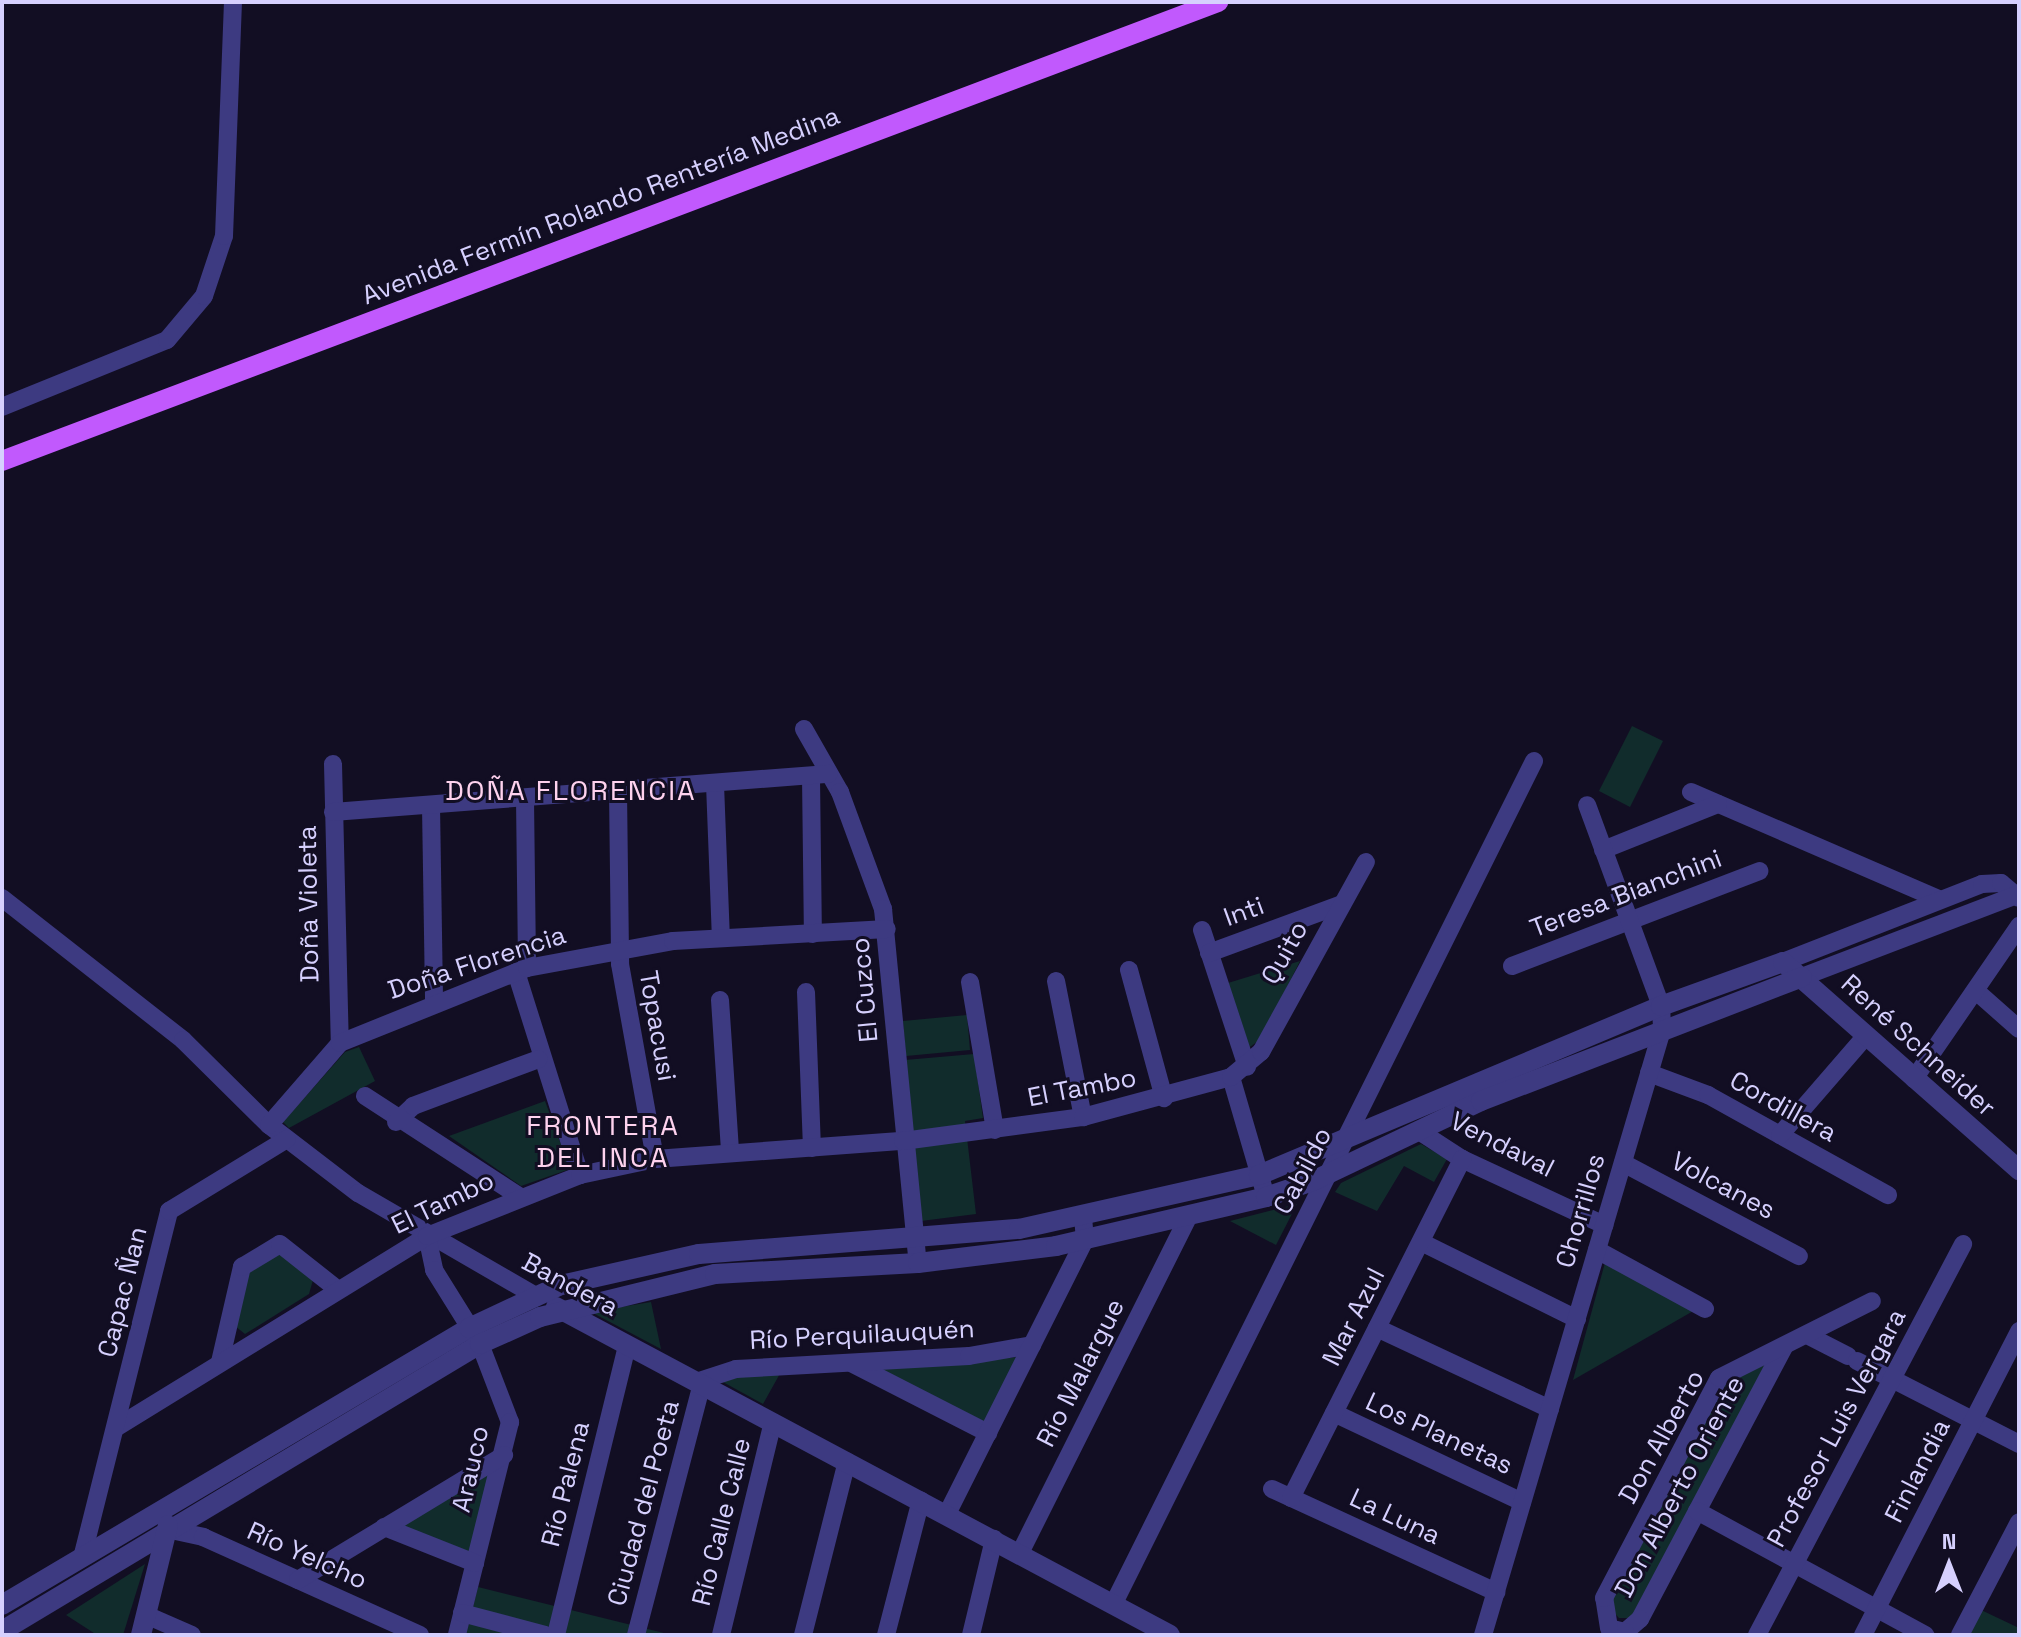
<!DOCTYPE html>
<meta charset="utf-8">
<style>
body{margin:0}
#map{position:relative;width:2021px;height:1637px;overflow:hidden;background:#120e23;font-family:"Space Grotesk",sans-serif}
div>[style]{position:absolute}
.green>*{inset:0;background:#112c2c}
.minor>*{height:18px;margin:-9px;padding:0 9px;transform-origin:9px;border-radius:9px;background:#3d3a81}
.tertiary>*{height:20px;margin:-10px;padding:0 10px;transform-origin:10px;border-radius:10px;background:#3d3a81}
.primary>*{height:20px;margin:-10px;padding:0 10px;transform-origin:10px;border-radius:10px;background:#c159fd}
span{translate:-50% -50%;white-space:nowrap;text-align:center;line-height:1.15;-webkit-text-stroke:6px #120e23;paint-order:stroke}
.street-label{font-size:26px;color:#d6d0fe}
.neighbourhood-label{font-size:28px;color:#fed2ee;letter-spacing:2px}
.frame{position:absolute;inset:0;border:4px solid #d6d0fe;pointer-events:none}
.north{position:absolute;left:1909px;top:1525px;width:80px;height:80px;-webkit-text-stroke:6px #120e23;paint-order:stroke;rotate:0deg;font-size:22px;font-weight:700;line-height:32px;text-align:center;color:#d6d0fe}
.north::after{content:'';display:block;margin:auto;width:28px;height:36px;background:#d6d0fe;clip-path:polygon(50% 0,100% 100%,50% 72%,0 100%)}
</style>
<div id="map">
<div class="green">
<i style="clip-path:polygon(1632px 726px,1663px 741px,1630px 807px,1599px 791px)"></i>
<i style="clip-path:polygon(1300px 961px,1261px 1039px,1247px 1049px,1228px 983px)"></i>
<i style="clip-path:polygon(967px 1015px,970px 1050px,906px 1056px,903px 1021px)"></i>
<i style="clip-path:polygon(359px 1047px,375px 1081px,289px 1128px,283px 1122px,345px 1052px)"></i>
<i style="clip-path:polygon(974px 1054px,983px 1118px,965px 1121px,976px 1214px,921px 1221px,905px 1060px)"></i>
<i style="clip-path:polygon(545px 1101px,570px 1169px,521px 1186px,449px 1136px)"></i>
<i style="clip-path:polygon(1421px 1144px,1447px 1159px,1434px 1182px,1404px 1166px,1377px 1211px,1335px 1192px,1341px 1183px)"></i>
<i style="clip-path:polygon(1297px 1204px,1276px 1245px,1230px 1221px)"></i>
<i style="clip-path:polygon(278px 1253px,313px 1280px,309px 1294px,245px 1334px,235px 1326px,246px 1275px)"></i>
<i style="clip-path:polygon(1606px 1259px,1695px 1310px,1573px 1380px)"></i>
<i style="clip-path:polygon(651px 1302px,661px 1349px,591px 1312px)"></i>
<i style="clip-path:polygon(1018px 1357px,983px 1426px,873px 1369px)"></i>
<i style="clip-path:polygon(1768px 1361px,1632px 1618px,1619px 1618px,1609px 1607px,1722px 1381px)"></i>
<i style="clip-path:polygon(782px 1370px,763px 1404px,712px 1376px)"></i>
<i style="clip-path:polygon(493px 1467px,471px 1556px,395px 1525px)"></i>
<i style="clip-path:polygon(145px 1564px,123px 1635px,97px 1635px,66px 1615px)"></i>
<i style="clip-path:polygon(478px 1587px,672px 1635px,466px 1635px)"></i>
<i style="clip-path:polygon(1979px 1609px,2019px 1628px,2019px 1635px,1966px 1635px)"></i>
</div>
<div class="minor">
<i style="left:2px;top:407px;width:178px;rotate:-22.1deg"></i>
<i style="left:167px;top:340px;width:57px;rotate:-49.9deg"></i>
<i style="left:204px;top:296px;width:63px;rotate:-71.6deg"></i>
<i style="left:224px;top:236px;width:234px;rotate:-87.8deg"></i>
<i style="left:804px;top:729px;width:73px;rotate:60.3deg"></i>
<i style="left:840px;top:792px;width:125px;rotate:69.8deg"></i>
<i style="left:883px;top:909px;width:356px;rotate:84.4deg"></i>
<i style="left:333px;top:764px;width:279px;rotate:88.6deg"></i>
<i style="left:811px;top:777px;width:157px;rotate:89.3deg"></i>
<i style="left:715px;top:784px;width:153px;rotate:87.8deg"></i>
<i style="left:618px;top:791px;width:173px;rotate:89.3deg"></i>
<i style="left:620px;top:964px;width:198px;rotate:79.8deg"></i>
<i style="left:1691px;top:792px;width:271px;rotate:23.4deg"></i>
<i style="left:525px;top:799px;width:169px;rotate:89.3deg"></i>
<i style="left:431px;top:806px;width:195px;rotate:89.1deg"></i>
<i style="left:333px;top:812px;width:497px;rotate:-4.4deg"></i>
<i style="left:1603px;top:850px;width:124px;rotate:-21.8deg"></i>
<i style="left:2px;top:898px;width:230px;rotate:38.1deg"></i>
<i style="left:183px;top:1040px;width:121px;rotate:44.7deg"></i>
<i style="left:269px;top:1125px;width:112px;rotate:37.4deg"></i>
<i style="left:358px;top:1193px;width:203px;rotate:30.1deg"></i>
<i style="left:1202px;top:930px;width:144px;rotate:71.8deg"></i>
<i style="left:1209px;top:953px;width:142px;rotate:-20.2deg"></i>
<i style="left:1783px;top:962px;width:214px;rotate:-21.4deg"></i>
<i style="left:1982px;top:884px;width:19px;rotate:-3deg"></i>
<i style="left:2001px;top:883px;width:23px;rotate:40deg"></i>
<i style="left:1512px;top:966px;width:265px;rotate:-21deg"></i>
<i style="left:1129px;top:970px;width:133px;rotate:74.7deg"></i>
<i style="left:516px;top:972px;width:213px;rotate:72.5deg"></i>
<i style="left:1802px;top:977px;width:232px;rotate:-20.9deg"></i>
<i style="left:1056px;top:981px;width:139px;rotate:78.8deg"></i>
<i style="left:970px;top:982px;width:150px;rotate:80.4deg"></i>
<i style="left:1976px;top:991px;width:57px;rotate:41.5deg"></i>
<i style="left:806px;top:992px;width:156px;rotate:87.8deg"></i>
<i style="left:720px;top:1000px;width:152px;rotate:86.2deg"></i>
<i style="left:1649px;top:1073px;width:63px;rotate:20.4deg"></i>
<i style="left:1708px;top:1095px;width:206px;rotate:29.1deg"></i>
<i style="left:1231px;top:1077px;width:125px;rotate:73.7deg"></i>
<i style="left:1914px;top:1079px;width:186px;rotate:-55.5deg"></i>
<i style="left:365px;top:1096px;width:184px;rotate:33deg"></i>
<i style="left:396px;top:1122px;width:23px;rotate:-43deg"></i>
<i style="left:413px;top:1106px;width:134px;rotate:-20.5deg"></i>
<i style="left:269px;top:1125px;width:108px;rotate:-49.1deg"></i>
<i style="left:340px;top:1043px;width:201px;rotate:-21.9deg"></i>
<i style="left:527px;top:968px;width:148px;rotate:-10.5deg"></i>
<i style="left:673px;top:941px;width:214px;rotate:-3.2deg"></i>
<i style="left:1419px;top:1131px;width:51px;rotate:33.1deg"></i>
<i style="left:1462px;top:1159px;width:157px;rotate:24.9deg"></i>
<i style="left:1780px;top:1135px;width:130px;rotate:-49.1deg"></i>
<i style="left:1623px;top:1163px;width:199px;rotate:27.9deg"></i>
<i style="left:427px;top:1236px;width:35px;rotate:78deg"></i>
<i style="left:434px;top:1270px;width:87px;rotate:58.1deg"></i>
<i style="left:480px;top:1344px;width:84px;rotate:69deg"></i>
<i style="left:510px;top:1422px;width:219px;rotate:104deg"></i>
<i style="left:1421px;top:1242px;width:174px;rotate:26.3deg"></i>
<i style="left:1597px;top:1250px;width:123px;rotate:28.6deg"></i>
<i style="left:1377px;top:1328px;width:191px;rotate:25.1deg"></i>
<i style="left:1807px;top:1335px;width:46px;rotate:27.1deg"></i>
<i style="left:1784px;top:1347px;width:308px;rotate:117.9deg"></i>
<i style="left:1640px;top:1619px;width:20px;rotate:139deg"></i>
<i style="left:1625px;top:1632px;width:16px;rotate:-166deg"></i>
<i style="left:1609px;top:1628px;width:30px;rotate:-99deg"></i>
<i style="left:1604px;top:1598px;width:248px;rotate:-62.4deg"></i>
<i style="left:1719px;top:1378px;width:171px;rotate:-26.7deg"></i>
<i style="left:1857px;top:1361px;width:182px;rotate:27.1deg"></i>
<i style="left:220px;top:1362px;width:98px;rotate:-77deg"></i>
<i style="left:242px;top:1267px;width:44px;rotate:-31.2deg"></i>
<i style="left:280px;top:1244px;width:73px;rotate:38.3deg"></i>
<i style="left:853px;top:1364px;width:152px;rotate:27.1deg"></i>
<i style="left:696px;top:1382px;width:42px;rotate:-18deg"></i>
<i style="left:736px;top:1369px;width:233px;rotate:-3.2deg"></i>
<i style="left:969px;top:1356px;width:64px;rotate:-9.9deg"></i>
<i style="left:1334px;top:1413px;width:208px;rotate:25.3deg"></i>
<i style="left:117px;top:1427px;width:364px;rotate:-31.6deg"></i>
<i style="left:427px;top:1236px;width:165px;rotate:-21.7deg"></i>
<i style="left:580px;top:1175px;width:77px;rotate:-12deg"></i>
<i style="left:655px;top:1159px;width:249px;rotate:-4.2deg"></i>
<i style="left:903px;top:1141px;width:182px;rotate:-7.6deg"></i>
<i style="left:1083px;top:1117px;width:153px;rotate:-15.1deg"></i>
<i style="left:1231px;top:1077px;width:39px;rotate:-40deg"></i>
<i style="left:1261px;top:1052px;width:217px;rotate:-61.1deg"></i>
<i style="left:1272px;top:1489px;width:247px;rotate:24.7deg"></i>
<i style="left:1291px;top:1498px;width:380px;rotate:-63.2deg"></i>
<i style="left:1697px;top:1511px;width:260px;rotate:28.5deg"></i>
<i style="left:947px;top:1514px;width:307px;rotate:-63.3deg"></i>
<i style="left:1085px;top:1240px;width:23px;rotate:-95deg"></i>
<i style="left:384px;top:1527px;width:98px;rotate:21.6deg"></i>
<i style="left:171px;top:1530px;width:33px;rotate:12deg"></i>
<i style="left:203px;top:1537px;width:238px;rotate:24.3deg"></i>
<i style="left:1020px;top:1553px;width:377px;rotate:-63.4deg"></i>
<i style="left:82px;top:1558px;width:358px;rotate:-75.9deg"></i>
<i style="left:169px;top:1211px;width:138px;rotate:-31.4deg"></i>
<i style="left:298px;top:1580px;width:241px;rotate:-31.2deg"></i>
<i style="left:1114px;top:1603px;width:941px;rotate:-63.49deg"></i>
<i style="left:462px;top:1613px;width:86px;rotate:14.8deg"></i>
<i style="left:146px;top:1615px;width:50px;rotate:23.5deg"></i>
<i style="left:556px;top:1635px;width:299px;rotate:-76.2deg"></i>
<i style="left:636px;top:1635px;width:260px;rotate:-75.3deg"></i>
<i style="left:721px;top:1635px;width:219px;rotate:-76.3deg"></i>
<i style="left:803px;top:1635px;width:179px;rotate:-75.8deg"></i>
<i style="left:886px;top:1635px;width:139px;rotate:-75.5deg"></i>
<i style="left:971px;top:1635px;width:99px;rotate:-76.5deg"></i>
<i style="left:1483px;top:1635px;width:631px;rotate:-73.52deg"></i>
<i style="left:1662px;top:1030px;width:24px;rotate:-92deg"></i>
<i style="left:1661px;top:1006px;width:214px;rotate:-110.2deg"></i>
<i style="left:1757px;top:1635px;width:442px;rotate:-62.2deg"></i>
<i style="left:1863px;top:1635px;width:342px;rotate:-62.8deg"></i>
<i style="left:1960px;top:1635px;width:127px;rotate:-62.4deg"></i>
</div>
<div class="tertiary">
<i style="left:556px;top:1307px;width:696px;rotate:28.11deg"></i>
<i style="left:2px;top:1605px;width:543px;rotate:-30.67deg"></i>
<i style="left:469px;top:1328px;width:102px;rotate:-25.1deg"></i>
<i style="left:561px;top:1285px;width:141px;rotate:-12.7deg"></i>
<i style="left:699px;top:1254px;width:321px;rotate:-4.5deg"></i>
<i style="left:1019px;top:1229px;width:246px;rotate:-12.7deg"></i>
<i style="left:1259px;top:1175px;width:436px;rotate:-22.8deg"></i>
<i style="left:1661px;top:1006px;width:130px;rotate:-19.8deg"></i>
<i style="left:1783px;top:962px;width:315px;rotate:41.4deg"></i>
<i style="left:2px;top:1631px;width:558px;rotate:-30.98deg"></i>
<i style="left:480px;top:1344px;width:66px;rotate:-24.2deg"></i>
<i style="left:540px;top:1317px;width:180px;rotate:-13.8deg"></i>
<i style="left:715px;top:1274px;width:203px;rotate:-3.1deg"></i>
<i style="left:918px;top:1263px;width:139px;rotate:-7deg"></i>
<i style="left:1056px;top:1246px;width:216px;rotate:-13.1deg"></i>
<i style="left:1266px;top:1197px;width:50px;rotate:-18.8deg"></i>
<i style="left:1313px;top:1181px;width:186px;rotate:-25.5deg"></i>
<i style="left:1481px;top:1101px;width:344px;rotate:-21.1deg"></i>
<i style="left:141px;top:1635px;width:113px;rotate:-76.2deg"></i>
</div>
<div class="primary">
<i style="left:2px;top:461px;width:1300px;rotate:-20.68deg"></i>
</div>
<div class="street-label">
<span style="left:601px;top:206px;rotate:-21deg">Avenida Fermín Rolando Rentería Medina</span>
<span style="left:1626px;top:894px;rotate:-21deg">Teresa Bianchini</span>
<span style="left:309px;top:904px;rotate:-91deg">Doña Violeta</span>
<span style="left:1244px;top:912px;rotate:-20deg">Inti</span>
<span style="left:1285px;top:953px;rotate:-61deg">Quito</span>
<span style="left:477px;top:963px;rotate:-18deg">Doña Florencia</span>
<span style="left:865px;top:990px;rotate:-95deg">El Cuzco</span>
<span style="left:657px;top:1026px;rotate:80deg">Topacusi</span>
<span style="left:1918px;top:1046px;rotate:42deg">René Schneider</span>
<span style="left:1082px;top:1088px;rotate:-11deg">El Tambo</span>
<span style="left:1783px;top:1107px;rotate:29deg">Cordillera</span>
<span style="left:1502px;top:1145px;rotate:27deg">Vendaval</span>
<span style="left:1303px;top:1171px;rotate:-62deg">Cabildo</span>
<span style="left:1723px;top:1186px;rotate:28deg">Volcanes</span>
<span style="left:443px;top:1203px;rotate:-26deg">El Tambo</span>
<span style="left:1581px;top:1211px;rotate:-74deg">Chorrillos</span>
<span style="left:570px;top:1285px;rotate:28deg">Bandera</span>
<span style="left:123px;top:1292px;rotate:-76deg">Capac Ñan</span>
<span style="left:1354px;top:1317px;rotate:-63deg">Mar Azul</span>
<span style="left:862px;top:1335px;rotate:-3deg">Río Perquilauquén</span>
<span style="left:1081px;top:1373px;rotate:-63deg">Río Malargue</span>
<span style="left:1837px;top:1428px;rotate:-62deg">Profesor Luis Vergara</span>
<span style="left:1439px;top:1434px;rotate:25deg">Los Planetas</span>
<span style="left:1662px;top:1437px;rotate:-61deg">Don Alberto</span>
<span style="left:471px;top:1469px;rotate:-77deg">Arauco</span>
<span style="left:1918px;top:1471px;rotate:-63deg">Finlandia</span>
<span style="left:566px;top:1484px;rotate:-76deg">Río Palena</span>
<span style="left:1680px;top:1487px;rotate:-62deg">Don Alberto Oriente</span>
<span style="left:644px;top:1503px;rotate:-75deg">Ciudad del Poeta</span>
<span style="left:1395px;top:1517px;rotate:25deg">La Luna</span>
<span style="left:722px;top:1522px;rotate:-76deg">Río Calle Calle</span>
<span style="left:307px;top:1556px;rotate:24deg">Río Yelcho</span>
</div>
<div class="neighbourhood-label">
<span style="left:571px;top:790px">DOÑA FLORENCIA</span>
<span style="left:603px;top:1141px">FRONTERA<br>DEL INCA</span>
</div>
<div class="frame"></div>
<div class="north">N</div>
</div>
